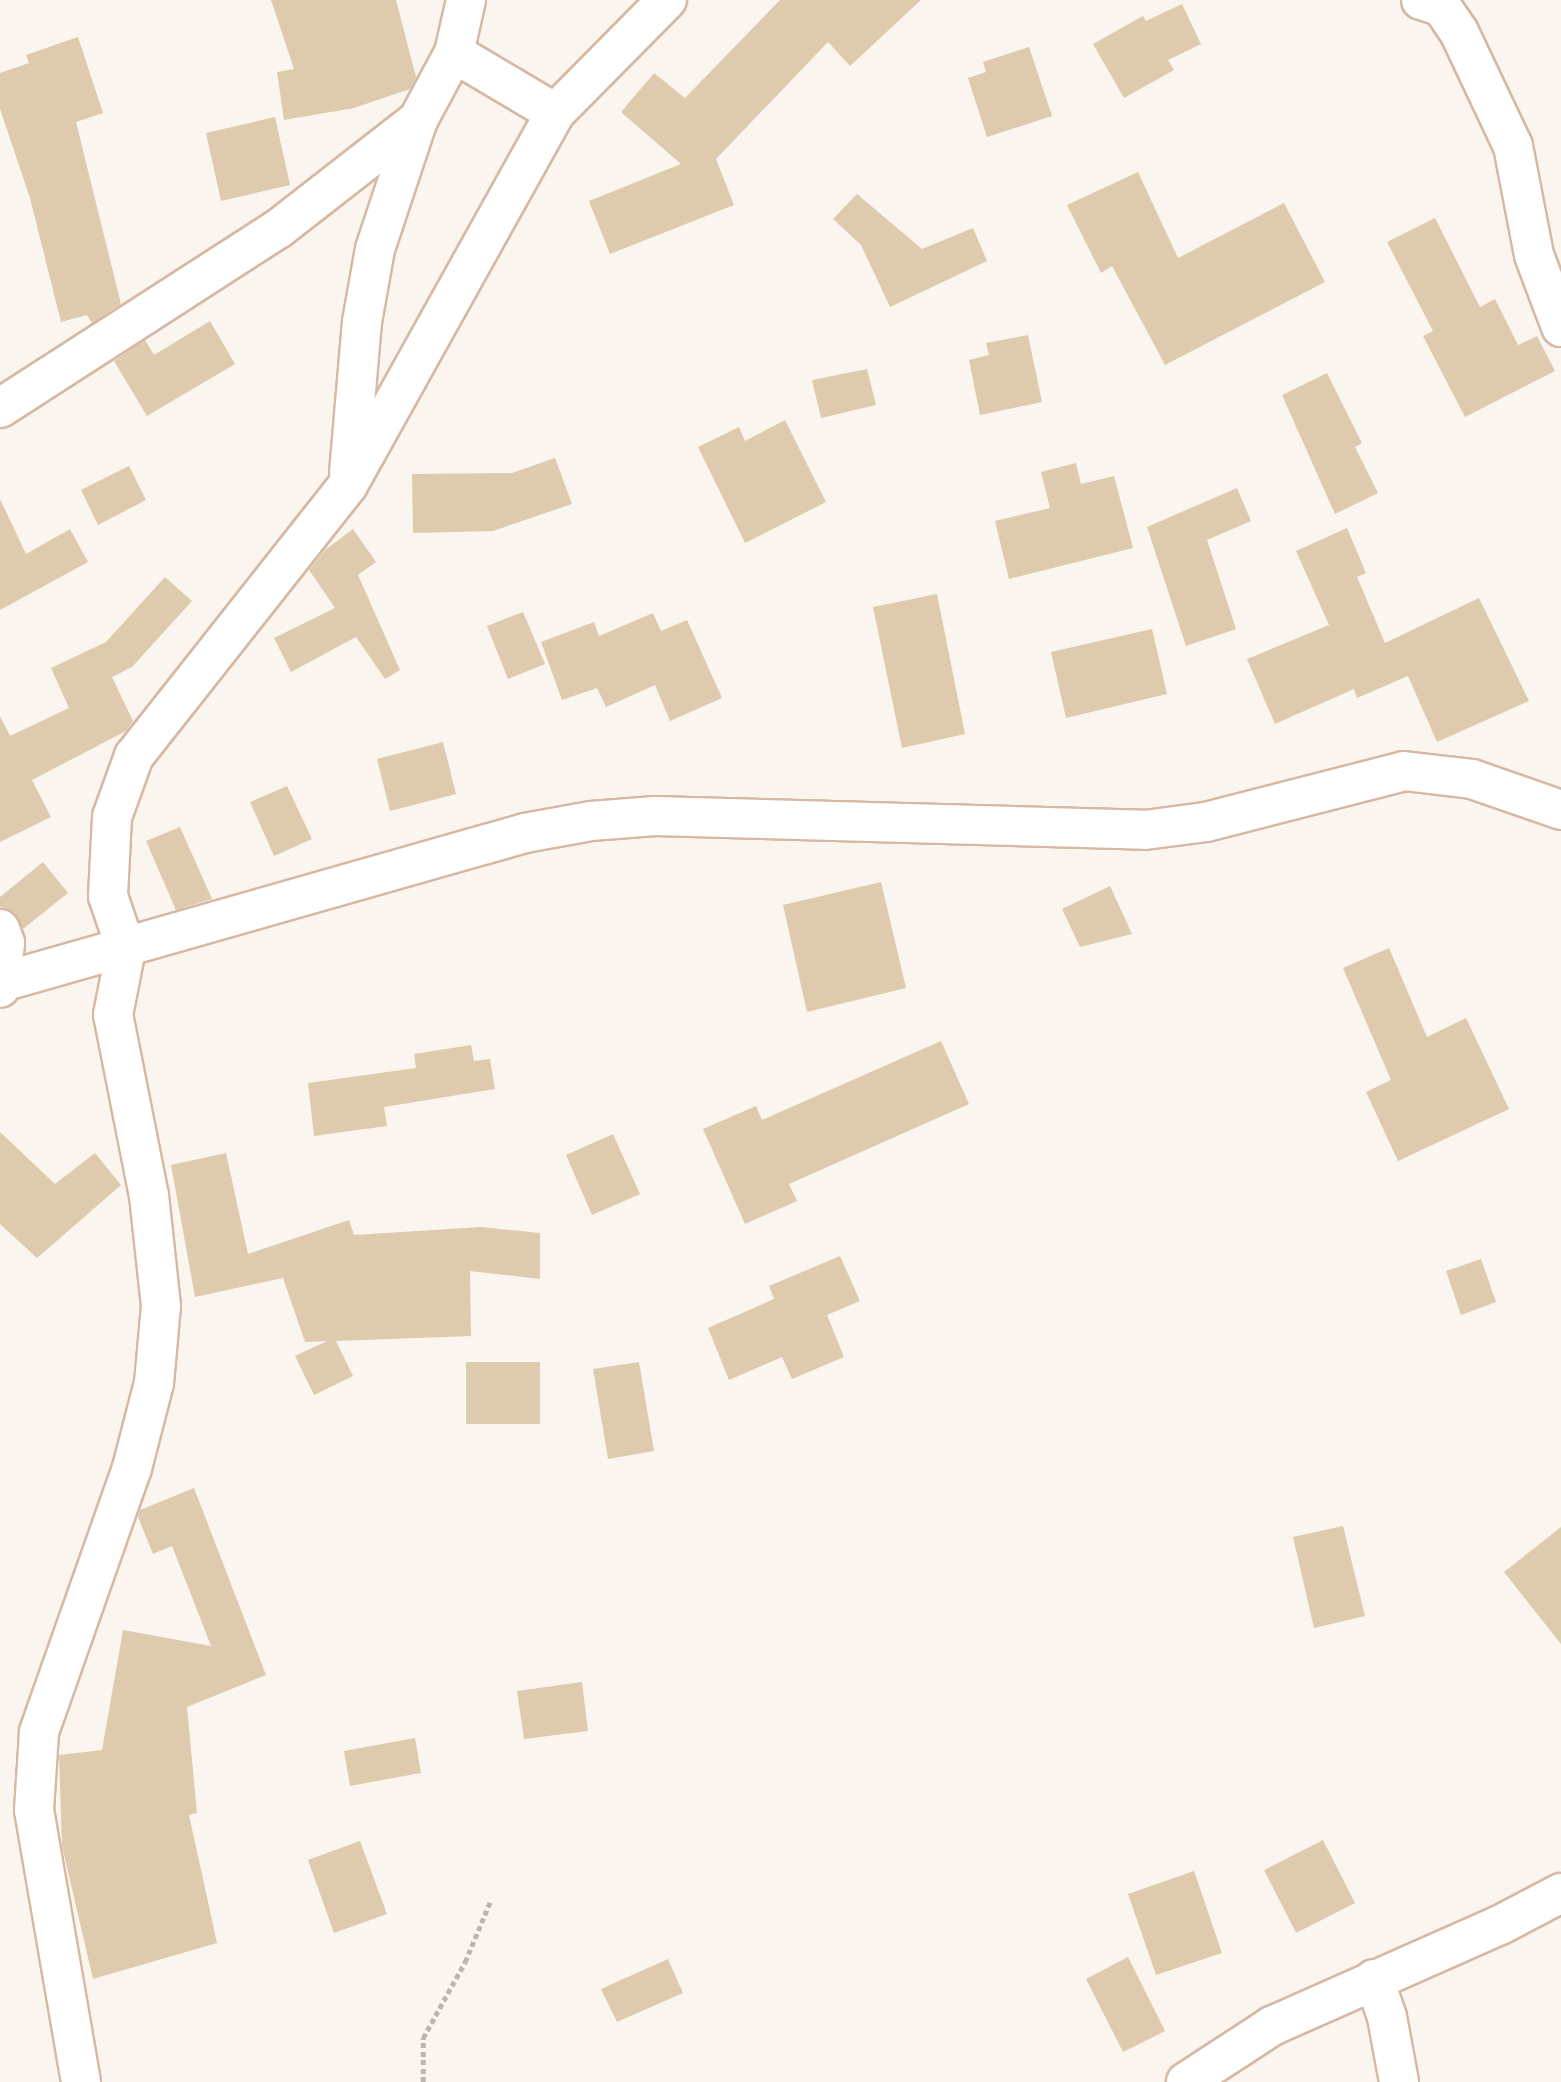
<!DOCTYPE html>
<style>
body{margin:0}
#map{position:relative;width:1561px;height:2082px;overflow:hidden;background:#fbf5f0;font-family:Cabin,sans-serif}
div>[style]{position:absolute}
.building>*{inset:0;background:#decaac}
.path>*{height:4.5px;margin-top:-2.25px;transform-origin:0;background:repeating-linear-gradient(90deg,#bcb4ae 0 5px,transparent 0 8.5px)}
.roads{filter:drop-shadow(2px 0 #d6b8a3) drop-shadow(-2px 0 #d6b8a3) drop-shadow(0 2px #d6b8a3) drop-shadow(0 -2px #d6b8a3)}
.street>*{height:38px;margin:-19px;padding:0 19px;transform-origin:19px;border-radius:19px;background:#fff}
span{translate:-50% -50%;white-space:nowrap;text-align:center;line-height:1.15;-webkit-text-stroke:5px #fff;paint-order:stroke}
</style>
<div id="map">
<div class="building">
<i style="clip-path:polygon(271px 0,396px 0,416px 77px,410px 89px,354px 108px,284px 120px,277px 72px,294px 69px)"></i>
<i style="clip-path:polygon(780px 0,921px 0,850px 66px,828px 42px,716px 159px,734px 205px,610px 254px,589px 201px,681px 164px,621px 112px,654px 73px,685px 98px)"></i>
<i style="clip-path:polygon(1182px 4px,1201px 44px,1168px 60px,1174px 70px,1124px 98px,1093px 44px,1143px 16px,1146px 21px)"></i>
<i style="clip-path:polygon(78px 37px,103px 113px,76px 122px,121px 304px,92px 323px,87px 315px,61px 322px,30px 198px,0 109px,0 73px,29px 63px,26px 55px)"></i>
<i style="clip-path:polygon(1029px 47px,1052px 116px,987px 137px,968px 78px,986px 72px,983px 62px)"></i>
<i style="clip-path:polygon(275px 117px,290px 185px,221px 201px,206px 133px)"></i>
<i style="clip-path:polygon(1138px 172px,1178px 258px,1284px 203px,1325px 282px,1165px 365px,1112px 266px,1101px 273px,1067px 205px)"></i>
<i style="clip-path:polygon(857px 194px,922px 249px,973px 228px,987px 261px,890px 307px,861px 245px,833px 219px)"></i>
<i style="clip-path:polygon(1435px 218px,1480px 307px,1495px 299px,1518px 345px,1537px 336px,1555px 371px,1465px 417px,1423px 336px,1433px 331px,1387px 242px)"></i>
<i style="clip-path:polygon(210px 321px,235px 364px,147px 416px,114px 361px,145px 340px,154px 355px)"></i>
<i style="clip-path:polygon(1028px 335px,1042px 402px,980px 415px,969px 360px,989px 355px,986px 343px)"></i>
<i style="clip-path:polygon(867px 369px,876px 405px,821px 418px,812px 380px)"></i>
<i style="clip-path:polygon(1327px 373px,1362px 443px,1355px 447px,1378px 493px,1335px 514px,1282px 395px)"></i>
<i style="clip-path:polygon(785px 420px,826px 502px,745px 543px,698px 447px,739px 427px,745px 441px)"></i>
<i style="clip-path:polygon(555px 458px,572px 504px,493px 531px,413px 533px,412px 474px,512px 473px)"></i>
<i style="clip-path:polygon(1076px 463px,1081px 484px,1114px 476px,1133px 548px,1009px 579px,995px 521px,1050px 508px,1041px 472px)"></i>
<i style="clip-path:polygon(129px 466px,146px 500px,98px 525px,81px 490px)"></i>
<i style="clip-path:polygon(1237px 488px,1251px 521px,1207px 540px,1236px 629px,1186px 646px,1147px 527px)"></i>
<i style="clip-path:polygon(0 499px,26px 554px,70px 529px,88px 562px,0 610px)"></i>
<i style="clip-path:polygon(1347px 528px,1366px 573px,1357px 577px,1385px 643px,1479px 598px,1529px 701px,1437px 742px,1408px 676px,1357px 698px,1354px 689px,1275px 724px,1247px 659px,1329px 625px,1296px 551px)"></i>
<i style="clip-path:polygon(353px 529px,376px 562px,358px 575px,400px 670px,385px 679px,356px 637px,291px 672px,274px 638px,335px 608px,309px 570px,325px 550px)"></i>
<i style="clip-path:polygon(165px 577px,192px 601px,132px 667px,112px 677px,133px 721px,126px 731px,32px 780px,51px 817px,0 842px,0 716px,10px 736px,69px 708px,51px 668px,106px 642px)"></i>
<i style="clip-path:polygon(937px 594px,965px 734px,902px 748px,873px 607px)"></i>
<i style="clip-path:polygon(523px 612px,545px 664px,508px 679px,487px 626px)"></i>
<i style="clip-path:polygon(653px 613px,661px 631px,687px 620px,722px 698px,670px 721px,655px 685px,606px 707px,597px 688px,562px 700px,541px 642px,594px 622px,599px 636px)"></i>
<i style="clip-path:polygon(1152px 629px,1167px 694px,1066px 718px,1051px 652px)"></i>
<i style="clip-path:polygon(443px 742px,456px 794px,390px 811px,377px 759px)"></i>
<i style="clip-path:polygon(287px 786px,312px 839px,274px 856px,250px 802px)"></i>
<i style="clip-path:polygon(180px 827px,212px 899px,176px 910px,146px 841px)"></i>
<i style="clip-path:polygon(43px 862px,68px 893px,23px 929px,15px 913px,0 907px,0 897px)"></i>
<i style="clip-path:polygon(881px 882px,906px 988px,807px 1012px,783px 905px)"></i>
<i style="clip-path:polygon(1110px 886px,1132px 934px,1080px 947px,1062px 909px)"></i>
<i style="clip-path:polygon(1389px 948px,1427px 1037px,1466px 1018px,1509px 1109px,1398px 1161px,1366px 1092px,1391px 1080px,1343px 968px)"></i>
<i style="clip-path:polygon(941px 1041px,969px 1104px,789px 1184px,797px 1201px,745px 1224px,703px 1129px,756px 1106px,762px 1120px)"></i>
<i style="clip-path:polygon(471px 1045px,474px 1061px,490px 1059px,495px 1089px,384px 1107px,387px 1126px,314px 1136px,308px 1083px,416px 1068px,414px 1054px)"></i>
<i style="clip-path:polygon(0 1132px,55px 1184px,95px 1153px,121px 1185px,37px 1258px,0 1224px)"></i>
<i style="clip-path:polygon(613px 1134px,640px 1194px,592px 1215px,566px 1155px)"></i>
<i style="clip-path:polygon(226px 1153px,248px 1254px,349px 1220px,354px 1235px,481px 1227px,540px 1233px,540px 1279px,470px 1271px,471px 1336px,336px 1341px,353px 1376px,314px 1395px,295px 1356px,327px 1341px,305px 1342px,283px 1278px,195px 1297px,171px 1165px)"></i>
<i style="clip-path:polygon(840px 1256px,860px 1301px,827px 1315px,844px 1357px,792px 1379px,782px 1357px,729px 1380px,708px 1328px,774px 1299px,769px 1286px)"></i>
<i style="clip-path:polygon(1481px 1259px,1496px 1302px,1461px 1315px,1446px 1271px)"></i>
<i style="clip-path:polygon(466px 1362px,540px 1362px,540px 1424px,466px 1424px)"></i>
<i style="clip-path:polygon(639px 1362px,654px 1451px,608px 1459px,593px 1369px)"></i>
<i style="clip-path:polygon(194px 1488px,266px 1675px,187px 1707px,197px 1813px,189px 1815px,217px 1943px,93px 1979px,62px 1846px,59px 1755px,102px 1750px,123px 1630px,211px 1646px,172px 1546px,153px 1554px,138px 1517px,140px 1510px)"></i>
<i style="clip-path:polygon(1343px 1526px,1365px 1616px,1314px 1628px,1293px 1537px)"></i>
<i style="clip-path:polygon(1561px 1527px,1561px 1644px,1504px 1572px)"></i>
<i style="clip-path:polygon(582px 1682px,588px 1731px,524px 1739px,517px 1691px)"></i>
<i style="clip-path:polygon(415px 1738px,421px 1773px,350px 1786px,344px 1751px)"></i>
<i style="clip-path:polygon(1323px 1840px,1355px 1903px,1296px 1933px,1264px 1870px)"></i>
<i style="clip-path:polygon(360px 1841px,387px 1914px,334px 1933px,308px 1860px)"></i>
<i style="clip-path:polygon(1194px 1871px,1222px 1953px,1156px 1975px,1128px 1894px)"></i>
<i style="clip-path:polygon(1128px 1957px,1165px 2031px,1123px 2052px,1086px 1979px)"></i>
<i style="clip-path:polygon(668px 1959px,683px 1993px,617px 2022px,601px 1989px)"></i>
</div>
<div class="path">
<i style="left:423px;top:2082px;width:44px;rotate:-90deg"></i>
<i style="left:423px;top:2038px;width:87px;rotate:-61.1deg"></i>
<i style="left:465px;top:1962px;width:65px;rotate:-67.4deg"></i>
</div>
<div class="roads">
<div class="street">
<i style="left:1421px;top:0;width:22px;rotate:18deg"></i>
<i style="left:1442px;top:7px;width:30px;rotate:56deg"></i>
<i style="left:1459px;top:32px;width:126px;rotate:64.7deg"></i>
<i style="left:1513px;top:146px;width:111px;rotate:79.1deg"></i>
<i style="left:1534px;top:255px;width:77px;rotate:69.4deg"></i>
<i style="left:454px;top:53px;width:117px;rotate:30.7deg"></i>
<i style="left:0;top:408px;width:331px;rotate:-32.8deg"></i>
<i style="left:278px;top:229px;width:177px;rotate:-37.9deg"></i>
<i style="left:349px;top:473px;width:152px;rotate:-85.1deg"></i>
<i style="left:362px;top:322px;width:74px;rotate:-79.9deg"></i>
<i style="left:375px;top:249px;width:136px;rotate:-71.6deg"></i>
<i style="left:418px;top:120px;width:76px;rotate:-61.8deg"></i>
<i style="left:454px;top:53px;width:54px;rotate:-77.2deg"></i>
<i style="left:0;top:929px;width:15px;rotate:70deg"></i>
<i style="left:5px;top:943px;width:45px;rotate:96.3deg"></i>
<i style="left:2px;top:982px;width:544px;rotate:-15.9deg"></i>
<i style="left:525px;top:833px;width:67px;rotate:-10.3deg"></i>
<i style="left:591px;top:821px;width:64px;rotate:-4.5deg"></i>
<i style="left:655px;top:816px;width:490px;rotate:1.6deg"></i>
<i style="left:1145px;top:830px;width:62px;rotate:-7.5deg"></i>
<i style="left:1206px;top:822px;width:204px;rotate:-14.4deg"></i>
<i style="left:1404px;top:771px;width:68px;rotate:6.7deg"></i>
<i style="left:1472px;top:779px;width:94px;rotate:19.2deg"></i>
<i style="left:1374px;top:1979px;width:40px;rotate:71.1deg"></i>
<i style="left:1387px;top:2017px;width:66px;rotate:79.5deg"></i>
<i style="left:81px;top:2082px;width:276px;rotate:-99.8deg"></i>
<i style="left:34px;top:1810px;width:78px;rotate:-86.3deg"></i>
<i style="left:39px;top:1732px;width:280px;rotate:-70.6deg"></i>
<i style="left:132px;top:1468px;width:88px;rotate:-75.5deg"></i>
<i style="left:154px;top:1383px;width:77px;rotate:-84.8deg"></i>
<i style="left:161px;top:1306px;width:111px;rotate:-96.2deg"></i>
<i style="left:149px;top:1196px;width:185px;rotate:-101.2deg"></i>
<i style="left:113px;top:1015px;width:67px;rotate:-78.9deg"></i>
<i style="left:126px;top:949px;width:56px;rotate:-108.8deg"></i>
<i style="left:108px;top:896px;width:79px;rotate:-87.1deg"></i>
<i style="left:112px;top:817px;width:65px;rotate:-70.2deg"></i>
<i style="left:134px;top:756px;width:345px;rotate:-51.7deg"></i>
<i style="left:348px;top:485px;width:426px;rotate:-60.9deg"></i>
<i style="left:555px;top:113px;width:159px;rotate:-45.3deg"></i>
<i style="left:1186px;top:2082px;width:103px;rotate:-33.1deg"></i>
<i style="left:1272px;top:2026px;width:249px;rotate:-23.9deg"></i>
<i style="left:1500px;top:1925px;width:69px;rotate:-27.7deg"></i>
</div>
</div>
</div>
